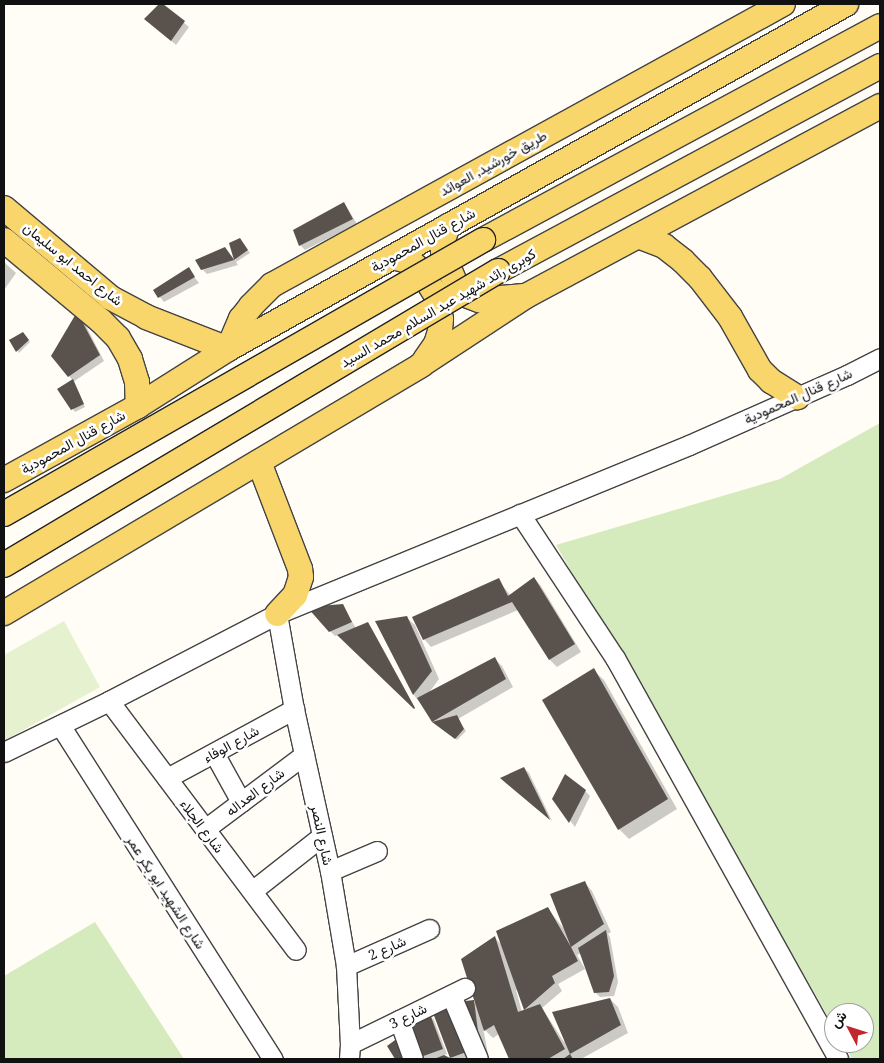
<!DOCTYPE html>
<meta charset="utf-8">
<style>
body{margin:0}
#map{position:relative;width:884px;height:1063px;overflow:hidden;background:#fffdf5;font-family:"Noto Serif",Vazirmatn,serif}
div>[style]{position:absolute}
.green>*{inset:0;background:#d5ebbd}
.pitch>*{inset:0;background:#e6f2cf}
.shadow>*{inset:0;background:#0003}
.building>*{inset:0;background:#5a524d}
.roads{filter:drop-shadow(1px 0 #444) drop-shadow(-1px 0 #444) drop-shadow(0 1px #444) drop-shadow(0 -1px #444)}
.minor>*{height:19px;margin:-9.5px;padding:0 9.5px;transform-origin:9.5px;border-radius:9.5px;background:#fff}
.major>*{height:24px;margin:-12px;padding:0 12px;transform-origin:12px;border-radius:12px;background:#f9d66b}
.bridges{filter:drop-shadow(1px 0 #222) drop-shadow(-1px 0 #222) drop-shadow(0 1px #222) drop-shadow(0 -1px #222)}
.major-bridge>*{height:24px;margin:-12px;padding:0 12px;transform-origin:12px;border-radius:12px;background:#f9d66b}
span{translate:-50% -50%;white-space:nowrap;text-align:center;line-height:1.15;-webkit-text-stroke:5px #fff;paint-order:stroke}
.street-label{font-size:14px;color:#111}
.frame{position:absolute;inset:0;border:5px solid #111;pointer-events:none}
.north{position:absolute;left:824px;top:1003px;width:50px;height:50px;box-sizing:border-box;background:#fff;border:1px solid #a0a0a0;border-radius:50%;rotate:310deg;font-size:14px;font-weight:700;line-height:20px;text-align:center;color:#111}
.north::after{content:'';display:block;margin:auto;width:18px;height:22px;background:#c4262e;clip-path:polygon(50% 0,100% 100%,50% 72%,0 100%)}
</style>
<div id="map">
<div class="green">
<i style="clip-path:polygon(880px 423px,880px 1059px,852px 1059px,843px 1043px,864px 1043px,864px 1013px,834px 1013px,834px 1027px,556px 545px,780px 479px)"></i>
<i style="clip-path:polygon(95px 922px,184px 1059px,4px 1059px,4px 976px)"></i>
</div>
<div class="pitch">
<i style="clip-path:polygon(64px 621px,100px 687px,4px 741px,4px 655px)"></i>
</div>
<div class="shadow">
<i style="clip-path:polygon(161px 4px,189px 27px,176px 45px,146px 19px)"></i>
<i style="clip-path:polygon(344px 203px,357px 224px,305px 250px,300px 245px)"></i>
<i style="clip-path:polygon(240px 239px,250px 253px,236px 262px,238px 265px,207px 274px,202px 269px,225px 248px,236px 261px,230px 244px)"></i>
<i style="clip-path:polygon(4px 262px,16px 273px,4px 290px)"></i>
<i style="clip-path:polygon(188px 269px,199px 283px,164px 302px,155px 291px)"></i>
<i style="clip-path:polygon(82px 318px,104px 361px,73px 382px,85px 407px,75px 412px,59px 389px,73px 381px,53px 356px)"></i>
<i style="clip-path:polygon(25px 336px,30px 342px,19px 353px,11px 340px)"></i>
<i style="clip-path:polygon(534px 578px,541px 586px,581px 652px,557px 667px,550px 660px,518px 610px,431px 647px,424px 639px,498px 580px,511px 596px)"></i>
<i style="clip-path:polygon(342px 606px,356px 628px,367px 624px,372px 629px,415px 708px,338px 635px,335px 636px,330px 631px)"></i>
<i style="clip-path:polygon(407px 618px,415px 625px,439px 679px,428px 694px,495px 659px,502px 666px,513px 687px,458px 719px,466px 731px,457px 740px,433px 721px,414px 695px,377px 622px)"></i>
<i style="clip-path:polygon(593px 670px,604px 680px,677px 809px,629px 839px,619px 829px)"></i>
<i style="clip-path:polygon(524px 768px,529px 773px,552px 821px,506px 783px)"></i>
<i style="clip-path:polygon(585px 791px,590px 796px,575px 827px,553px 799px)"></i>
<i style="clip-path:polygon(evenodd,585px 883px,592px 891px,611px 932px,608px 934px,610px 937px,618px 982px,614px 996px,600px 997px,595px 992px,581px 953px,577px 955px,585px 969px,558px 984px,562px 991px,542px 1008px,564px 1042px,610px 999px,618px 1007px,628px 1033px,581px 1059px,511px 1059px,499px 1034px,493px 1038px,483px 1028px,489px 1059px,452px 1059px,432px 1006px,473px 1002px,478px 1006px,495px 938px,503px 946px,547px 908px,565px 930px,585px 883px,516px 990px,518px 990px,525px 1011px,522px 1012px,516px 990px)"></i>
<i style="clip-path:polygon(430px 1016px,434px 1020px,447px 1054px,442px 1056px,449px 1059px,397px 1059px,389px 1046px)"></i>
</div>
<div class="building">
<i style="clip-path:polygon(159px 4px,163px 4px,185px 21px,171px 41px,144px 19px)"></i>
<i style="clip-path:polygon(344px 202px,353px 219px,299px 246px,293px 230px)"></i>
<i style="clip-path:polygon(240px 238px,248px 250px,234px 260px,229px 243px)"></i>
<i style="clip-path:polygon(225px 247px,234px 260px,201px 270px,195px 260px)"></i>
<i style="clip-path:polygon(189px 267px,195px 277px,158px 298px,153px 290px)"></i>
<i style="clip-path:polygon(77px 312px,100px 355px,68px 377px,51px 356px)"></i>
<i style="clip-path:polygon(23px 332px,29px 340px,16px 352px,9px 340px)"></i>
<i style="clip-path:polygon(73px 379px,84px 404px,71px 410px,57px 389px)"></i>
<i style="clip-path:polygon(534px 577px,575px 644px,549px 660px,512px 602px,423px 640px,412px 617px,499px 578px,508px 596px)"></i>
<i style="clip-path:polygon(343px 604px,352px 622px,329px 632px,307px 607px)"></i>
<i style="clip-path:polygon(407px 616px,432px 671px,413px 695px,375px 621px)"></i>
<i style="clip-path:polygon(368px 622px,415px 708px,414px 709px,337px 635px)"></i>
<i style="clip-path:polygon(495px 657px,506px 679px,432px 722px,457px 715px,464px 729px,455px 739px,432px 722px,417px 698px)"></i>
<i style="clip-path:polygon(594px 668px,668px 799px,618px 830px,542px 700px)"></i>
<i style="clip-path:polygon(524px 767px,550px 820px,500px 778px)"></i>
<i style="clip-path:polygon(565px 774px,586px 790px,569px 823px,552px 799px)"></i>
<i style="clip-path:polygon(585px 881px,604px 924px,571px 947px,578px 961px,552px 976px,555px 983px,524px 1010px,496px 931px,548px 907px,571px 947px,550px 894px)"></i>
<i style="clip-path:polygon(606px 930px,614px 976px,609px 992px,594px 993px,578px 948px)"></i>
<i style="clip-path:polygon(495px 936px,518px 1012px,540px 1004px,565px 1049px,548px 1059px,509px 1059px,494px 1025px,484px 1031px,461px 959px)"></i>
<i style="clip-path:polygon(610px 998px,621px 1025px,570px 1054px,573px 1059px,563px 1059px,570px 1054px,552px 1012px)"></i>
<i style="clip-path:polygon(474px 1000px,480px 1047px,450px 1058px,453px 1059px,434px 1059px,444px 1055px,450px 1058px,430px 1005px)"></i>
<i style="clip-path:polygon(430px 1014px,443px 1049px,415px 1059px,395px 1059px,387px 1046px)"></i>
</div>
<div class="roads">
<div class="minor">
<i style="left:520px;top:514px;width:173px;rotate:56.6deg"></i>
<i style="left:615px;top:658px;width:459px;rotate:60.9deg"></i>
<i style="left:277px;top:614px;width:97px;rotate:79.9deg"></i>
<i style="left:294px;top:709px;width:166px;rotate:77.5deg"></i>
<i style="left:330px;top:871px;width:96px;rotate:80.4deg"></i>
<i style="left:346px;top:966px;width:78px;rotate:87.1deg"></i>
<i style="left:350px;top:1044px;width:15px;rotate:94deg"></i>
<i style="left:109px;top:701px;width:311px;rotate:53.1deg"></i>
<i style="left:60px;top:725px;width:396px;rotate:57.5deg"></i>
<i style="left:4px;top:752px;width:117px;rotate:-25.9deg"></i>
<i style="left:109px;top:701px;width:189px;rotate:-27.4deg"></i>
<i style="left:277px;top:614px;width:445px;rotate:-22.3deg"></i>
<i style="left:689px;top:445px;width:173px;rotate:-23.9deg"></i>
<i style="left:847px;top:375px;width:37px;rotate:-27deg"></i>
<i style="left:214px;top:753px;width:56px;rotate:61.1deg"></i>
<i style="left:167px;top:778px;width:145px;rotate:-28.5deg"></i>
<i style="left:205px;top:829px;width:124px;rotate:-36.8deg"></i>
<i style="left:330px;top:871px;width:51px;rotate:-23.1deg"></i>
<i style="left:252px;top:891px;width:89px;rotate:-38.2deg"></i>
<i style="left:346px;top:966px;width:91px;rotate:-24deg"></i>
<i style="left:451px;top:995px;width:69px;rotate:67.1deg"></i>
<i style="left:399px;top:1020px;width:41px;rotate:70.3deg"></i>
<i style="left:350px;top:1044px;width:128px;rotate:-26deg"></i>
</div>
<div class="major">
<i style="left:4px;top:208px;width:140px;rotate:40.1deg"></i>
<i style="left:111px;top:298px;width:40px;rotate:28deg"></i>
<i style="left:146px;top:317px;width:88px;rotate:21.3deg"></i>
<i style="left:228px;top:349px;width:33px;rotate:-67deg"></i>
<i style="left:241px;top:319px;width:16px;rotate:-52deg"></i>
<i style="left:251px;top:306px;width:30px;rotate:-45deg"></i>
<i style="left:272px;top:285px;width:583px;rotate:-28.81deg"></i>
<i style="left:448px;top:226px;width:15px;rotate:110deg"></i>
<i style="left:443px;top:240px;width:14px;rotate:90deg"></i>
<i style="left:443px;top:254px;width:36px;rotate:67deg"></i>
<i style="left:457px;top:287px;width:9px;rotate:49deg"></i>
<i style="left:463px;top:294px;width:17px;rotate:21deg"></i>
<i style="left:479px;top:300px;width:45px;rotate:-5.1deg"></i>
<i style="left:638px;top:236px;width:28px;rotate:21deg"></i>
<i style="left:664px;top:246px;width:24px;rotate:38deg"></i>
<i style="left:683px;top:261px;width:24px;rotate:45deg"></i>
<i style="left:700px;top:278px;width:49px;rotate:52.4deg"></i>
<i style="left:730px;top:317px;width:61px;rotate:60.5deg"></i>
<i style="left:760px;top:370px;width:16px;rotate:45deg"></i>
<i style="left:771px;top:381px;width:31px;rotate:32deg"></i>
<i style="left:4px;top:240px;width:126px;rotate:39.9deg"></i>
<i style="left:101px;top:321px;width:24px;rotate:45deg"></i>
<i style="left:118px;top:338px;width:24px;rotate:60deg"></i>
<i style="left:130px;top:359px;width:24px;rotate:73deg"></i>
<i style="left:137px;top:382px;width:24px;rotate:88deg"></i>
<i style="left:483px;top:240px;width:451px;rotate:-28.3deg"></i>
<i style="left:393px;top:257px;width:19px;rotate:16deg"></i>
<i style="left:411px;top:262px;width:13px;rotate:42deg"></i>
<i style="left:421px;top:271px;width:31px;rotate:58deg"></i>
<i style="left:437px;top:297px;width:22px;rotate:80deg"></i>
<i style="left:441px;top:319px;width:12px;rotate:95deg"></i>
<i style="left:440px;top:331px;width:14px;rotate:107deg"></i>
<i style="left:436px;top:344px;width:19px;rotate:125deg"></i>
<i style="left:498px;top:271px;width:434px;rotate:-28.2deg"></i>
<i style="left:259px;top:462px;width:115px;rotate:69deg"></i>
<i style="left:300px;top:569px;width:8px;rotate:83deg"></i>
<i style="left:301px;top:577px;width:19px;rotate:108deg"></i>
<i style="left:295px;top:595px;width:26px;rotate:133deg"></i>
<i style="left:4px;top:480px;width:153px;rotate:-28.9deg"></i>
<i style="left:138px;top:406px;width:107px;rotate:-32.3deg"></i>
<i style="left:228px;top:349px;width:708px;rotate:-29.17deg"></i>
<i style="left:4px;top:613px;width:485px;rotate:-30.7deg"></i>
<i style="left:421px;top:365px;width:126px;rotate:-33.3deg"></i>
<i style="left:526px;top:296px;width:402px;rotate:-28.2deg"></i>
</div>
</div>
<div class="bridges">
<div class="major-bridge">
<i style="left:4px;top:514px;width:552px;rotate:-29.77deg"></i>
<i style="left:4px;top:565px;width:575px;rotate:-30.76deg"></i>
</div>
</div>
<div class="street-label">
<span style="left:493px;top:163px;rotate:-29deg">طريق خورشيد, العوائد</span>
<span style="left:423px;top:240px;rotate:-29deg">شارع قنال المحمودية</span>
<span style="left:73px;top:264px;rotate:39deg">شارع احمد ابو سليمان</span>
<span style="left:438px;top:308px;rotate:-30deg">كوبرى رائد شهيد عبد السلام محمد السيد</span>
<span style="left:798px;top:396px;rotate:-24deg">شارع قنال المحمودية</span>
<span style="left:73px;top:442px;rotate:-29deg">شارع قنال المحمودية</span>
<span style="left:231px;top:744px;rotate:-29deg">شارع الوفاء</span>
<span style="left:255px;top:792px;rotate:-37deg">شارع العداله</span>
<span style="left:202px;top:826px;rotate:53deg">شارع الجلاء</span>
<span style="left:322px;top:835px;rotate:78deg">شارع النصر</span>
<span style="left:166px;top:892px;rotate:57deg">شارع الشهيد ابو بكر عمر</span>
<span style="left:387px;top:948px;rotate:-24deg">شارع 2</span>
<span style="left:408px;top:1016px;rotate:-26deg">شارع 3</span>
</div>
<div class="frame"></div>
<div class="north">ش</div>
</div>
